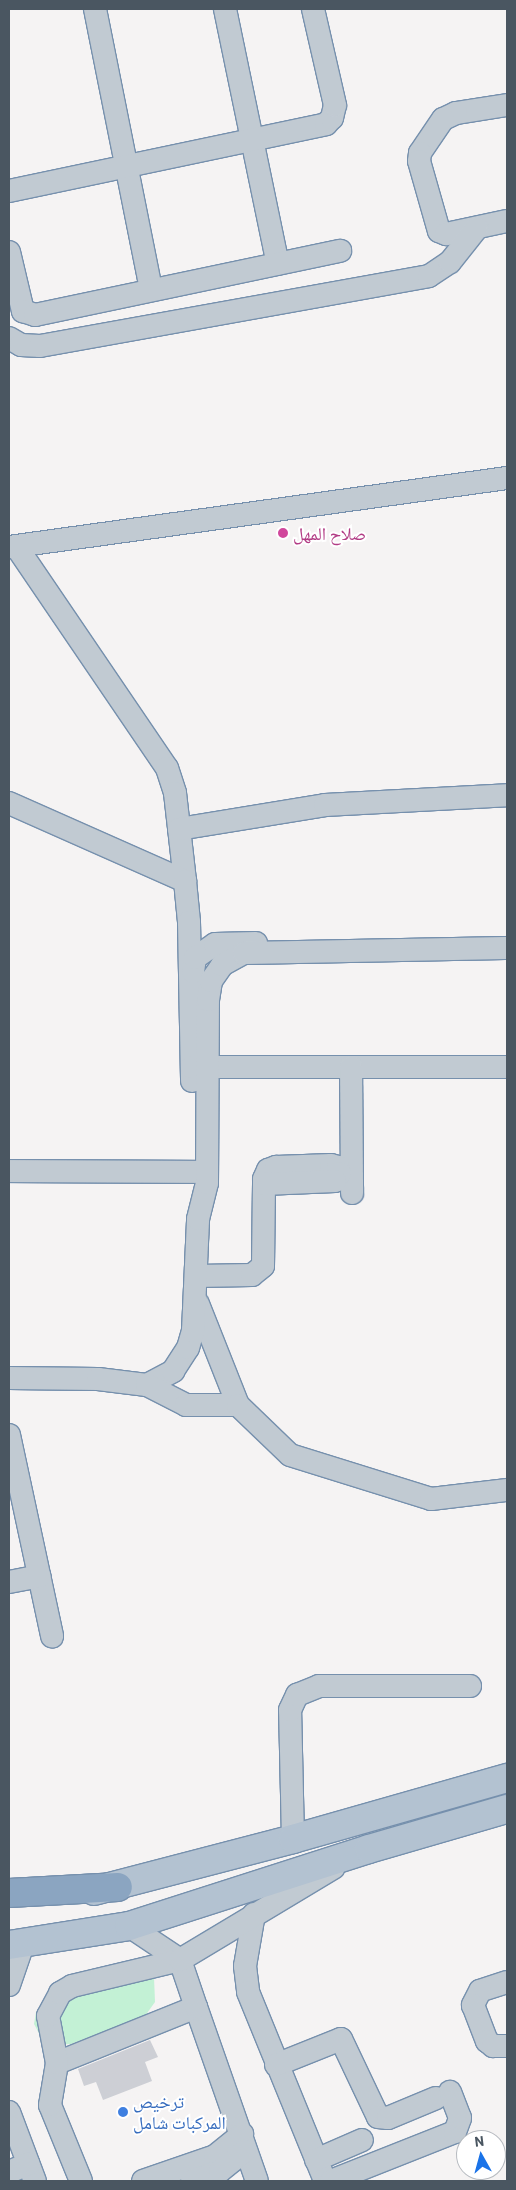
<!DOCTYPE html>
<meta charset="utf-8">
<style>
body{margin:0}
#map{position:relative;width:516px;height:2190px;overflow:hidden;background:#f5f3f3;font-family:Barlow,"Noto Naskh Arabic",sans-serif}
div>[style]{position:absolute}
.green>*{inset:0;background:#c3f1d5}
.building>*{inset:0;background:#cdcfd5}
.roads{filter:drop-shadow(1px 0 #7690ad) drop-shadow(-1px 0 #7690ad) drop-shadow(0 1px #7690ad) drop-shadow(0 -1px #7690ad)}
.minor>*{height:22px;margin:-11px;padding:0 11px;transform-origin:11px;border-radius:11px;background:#c1cad2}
.major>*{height:28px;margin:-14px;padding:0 14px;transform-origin:14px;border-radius:14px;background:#b3c2d1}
.highway>*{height:28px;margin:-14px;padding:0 14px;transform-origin:14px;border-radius:14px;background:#8ba5c1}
.dots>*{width:14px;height:14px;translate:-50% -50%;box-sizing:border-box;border:2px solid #fff;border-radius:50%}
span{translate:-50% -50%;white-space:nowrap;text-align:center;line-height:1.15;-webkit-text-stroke:4px #fff;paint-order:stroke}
.hotel-label{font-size:18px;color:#b23c85}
.left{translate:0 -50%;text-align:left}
.shop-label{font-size:18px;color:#366cbe}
.frame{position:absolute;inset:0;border:10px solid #4a5661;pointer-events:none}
.north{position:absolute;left:456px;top:2130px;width:50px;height:50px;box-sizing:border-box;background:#fff;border:1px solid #b7bbc0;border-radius:50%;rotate:353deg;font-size:14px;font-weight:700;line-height:20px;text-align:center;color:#4a5661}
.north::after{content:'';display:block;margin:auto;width:18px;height:22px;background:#1a73e8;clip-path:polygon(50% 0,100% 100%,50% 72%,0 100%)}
</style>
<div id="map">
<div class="green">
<i style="clip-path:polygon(154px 1977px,155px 2002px,145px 2016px,71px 2044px,54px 2045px,42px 2039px,34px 2024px,36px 2012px,44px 2000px)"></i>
</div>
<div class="building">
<i style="clip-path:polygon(150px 2040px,158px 2057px,145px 2062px,152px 2081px,103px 2100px,96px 2082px,84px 2086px,78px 2069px)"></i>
</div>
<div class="roads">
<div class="minor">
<i style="left:95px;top:9px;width:286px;rotate:78.7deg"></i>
<i style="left:225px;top:9px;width:260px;rotate:78.3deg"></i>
<i style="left:507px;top:105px;width:52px;rotate:171.1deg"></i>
<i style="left:456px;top:113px;width:14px;rotate:155deg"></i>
<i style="left:443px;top:119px;width:41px;rotate:124.1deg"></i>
<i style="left:420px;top:153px;width:8px;rotate:97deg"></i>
<i style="left:419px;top:161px;width:73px;rotate:74.1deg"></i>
<i style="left:439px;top:231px;width:8px;rotate:23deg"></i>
<i style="left:446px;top:234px;width:62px;rotate:-12deg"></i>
<i style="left:9px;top:191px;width:324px;rotate:-11.9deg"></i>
<i style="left:326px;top:124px;width:8px;rotate:-45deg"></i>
<i style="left:332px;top:118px;width:13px;rotate:-77deg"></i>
<i style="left:335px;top:105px;width:98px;rotate:-102.9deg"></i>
<i style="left:9px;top:252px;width:61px;rotate:76.7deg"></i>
<i style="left:23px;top:311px;width:13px;rotate:18deg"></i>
<i style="left:35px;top:315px;width:312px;rotate:-11.9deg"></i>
<i style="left:9px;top:338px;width:14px;rotate:30deg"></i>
<i style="left:21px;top:345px;width:19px;rotate:3deg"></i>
<i style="left:40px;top:346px;width:395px;rotate:-10.2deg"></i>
<i style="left:429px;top:276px;width:25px;rotate:-34deg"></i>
<i style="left:450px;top:262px;width:43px;rotate:-51.5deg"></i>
<i style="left:16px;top:546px;width:268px;rotate:55.8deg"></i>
<i style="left:167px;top:768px;width:26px;rotate:72deg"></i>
<i style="left:175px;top:793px;width:89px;rotate:83.5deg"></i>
<i style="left:9px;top:547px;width:503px;rotate:-7.89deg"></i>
<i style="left:9px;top:803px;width:193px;rotate:23.9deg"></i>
<i style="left:185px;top:881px;width:41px;rotate:84.4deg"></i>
<i style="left:189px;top:922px;width:159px;rotate:88.9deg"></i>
<i style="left:179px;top:829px;width:148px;rotate:-9.3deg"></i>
<i style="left:325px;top:805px;width:182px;rotate:-3.1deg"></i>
<i style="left:193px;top:972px;width:14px;rotate:-82deg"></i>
<i style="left:195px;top:958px;width:24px;rotate:-35deg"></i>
<i style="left:215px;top:944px;width:41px;rotate:-1.4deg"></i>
<i style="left:192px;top:1067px;width:315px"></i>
<i style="left:351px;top:1067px;width:126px;rotate:89.5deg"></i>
<i style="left:9px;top:1171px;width:198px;rotate:0.3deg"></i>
<i style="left:196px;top:1276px;width:56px;rotate:-1deg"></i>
<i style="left:252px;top:1275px;width:14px;rotate:-39deg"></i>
<i style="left:263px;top:1266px;width:87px;rotate:-89.3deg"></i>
<i style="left:264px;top:1179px;width:10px;rotate:-66deg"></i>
<i style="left:268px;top:1170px;width:9px;rotate:-21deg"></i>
<i style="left:276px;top:1167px;width:55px;rotate:-2.1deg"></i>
<i style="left:331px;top:1165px;width:7px;rotate:16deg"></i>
<i style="left:338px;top:1167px;width:6px;rotate:72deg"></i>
<i style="left:340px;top:1173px;width:9px;rotate:122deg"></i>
<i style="left:335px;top:1181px;width:71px;rotate:177.6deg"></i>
<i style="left:198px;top:1304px;width:109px;rotate:68.4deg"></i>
<i style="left:9px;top:1378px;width:89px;rotate:0.6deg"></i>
<i style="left:98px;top:1379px;width:49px;rotate:7deg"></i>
<i style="left:147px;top:1385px;width:30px;rotate:-28deg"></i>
<i style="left:173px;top:1371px;width:27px;rotate:-57deg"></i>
<i style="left:188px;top:1348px;width:18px;rotate:-74deg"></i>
<i style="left:193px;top:1331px;width:112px;rotate:-87.4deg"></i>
<i style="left:198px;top:1219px;width:37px;rotate:-76deg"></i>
<i style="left:207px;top:1183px;width:183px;rotate:-89.7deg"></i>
<i style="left:208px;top:1000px;width:19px;rotate:-81deg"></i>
<i style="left:211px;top:981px;width:19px;rotate:-55deg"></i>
<i style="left:222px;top:965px;width:25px;rotate:-29deg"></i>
<i style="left:244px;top:953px;width:263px;rotate:-1.1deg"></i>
<i style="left:147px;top:1385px;width:44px;rotate:27.1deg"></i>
<i style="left:186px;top:1405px;width:52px"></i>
<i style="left:238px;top:1405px;width:72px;rotate:43.9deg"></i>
<i style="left:290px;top:1455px;width:148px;rotate:17.3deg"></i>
<i style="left:431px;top:1499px;width:77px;rotate:-6.8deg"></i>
<i style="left:9px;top:1435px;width:206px;rotate:77.9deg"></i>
<i style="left:9px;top:1582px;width:31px;rotate:-11deg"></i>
<i style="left:293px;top:1839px;width:129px;rotate:-91.3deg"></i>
<i style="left:290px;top:1710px;width:17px;rotate:-65deg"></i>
<i style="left:297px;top:1695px;width:24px;rotate:-22deg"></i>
<i style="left:319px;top:1686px;width:151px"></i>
<i style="left:254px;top:1914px;width:53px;rotate:99.8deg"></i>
<i style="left:245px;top:1966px;width:26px;rotate:83deg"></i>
<i style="left:248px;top:1992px;width:204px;rotate:67.8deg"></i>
<i style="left:507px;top:1982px;width:28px;rotate:162deg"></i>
<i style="left:480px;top:1991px;width:16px;rotate:117deg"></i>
<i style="left:473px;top:2005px;width:39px;rotate:69deg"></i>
<i style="left:487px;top:2041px;width:8px;rotate:40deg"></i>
<i style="left:493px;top:2046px;width:14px"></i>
<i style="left:9px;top:1985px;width:43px;rotate:-71.1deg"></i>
<i style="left:196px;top:2007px;width:184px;rotate:70.7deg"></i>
<i style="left:57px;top:2063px;width:150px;rotate:-21.9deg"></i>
<i style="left:196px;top:2007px;width:50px;rotate:-108.8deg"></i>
<i style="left:180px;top:1960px;width:61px;rotate:-146.3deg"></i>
<i style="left:276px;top:2065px;width:70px;rotate:-21.8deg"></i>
<i style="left:341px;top:2039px;width:86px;rotate:64.6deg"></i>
<i style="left:378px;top:2117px;width:10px;rotate:6deg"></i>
<i style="left:388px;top:2118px;width:52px;rotate:-22.6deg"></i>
<i style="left:9px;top:2112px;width:74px;rotate:69.4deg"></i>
<i style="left:316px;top:2160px;width:50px;rotate:-23.5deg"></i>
<i style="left:9px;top:2172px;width:21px;rotate:-23deg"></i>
<i style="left:81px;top:2181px;width:82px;rotate:-112.2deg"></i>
<i style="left:50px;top:2105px;width:43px;rotate:-80.5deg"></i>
<i style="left:57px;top:2063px;width:48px;rotate:-100.8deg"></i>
<i style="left:48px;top:2016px;width:26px;rotate:-62deg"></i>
<i style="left:60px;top:1993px;width:14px;rotate:-30deg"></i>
<i style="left:72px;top:1986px;width:111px;rotate:-13.5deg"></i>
<i style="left:180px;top:1960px;width:179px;rotate:-31deg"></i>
<i style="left:143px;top:2181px;width:76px;rotate:-19.1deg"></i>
<i style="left:215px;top:2156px;width:35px;rotate:-39deg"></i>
<i style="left:192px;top:2181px;width:30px;rotate:-20deg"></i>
<i style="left:220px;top:2171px;width:32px;rotate:-39deg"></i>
<i style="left:331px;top:2181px;width:133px;rotate:-21.6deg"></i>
<i style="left:455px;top:2132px;width:15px;rotate:-70deg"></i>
<i style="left:460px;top:2118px;width:28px;rotate:-111deg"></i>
</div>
<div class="major">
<i style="left:94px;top:1891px;width:206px;rotate:-14.6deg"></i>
<i style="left:293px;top:1839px;width:223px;rotate:-15.9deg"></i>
<i style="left:9px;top:1945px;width:121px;rotate:-9deg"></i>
<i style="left:129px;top:1926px;width:252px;rotate:-17.8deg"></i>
<i style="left:369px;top:1849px;width:144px;rotate:-16.2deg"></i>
</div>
<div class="highway">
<i style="left:9px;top:1893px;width:109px;rotate:-3.2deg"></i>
</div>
</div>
<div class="dots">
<i style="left:283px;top:533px;background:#d1479c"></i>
<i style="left:123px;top:2112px;background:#3f7fe0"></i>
</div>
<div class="hotel-label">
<span class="left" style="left:293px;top:533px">صلاح المهل</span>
</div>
<div class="shop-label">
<span class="left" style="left:133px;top:2112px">ترخيص<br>المركبات شامل</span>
</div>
<div class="frame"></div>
<div class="north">N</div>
</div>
